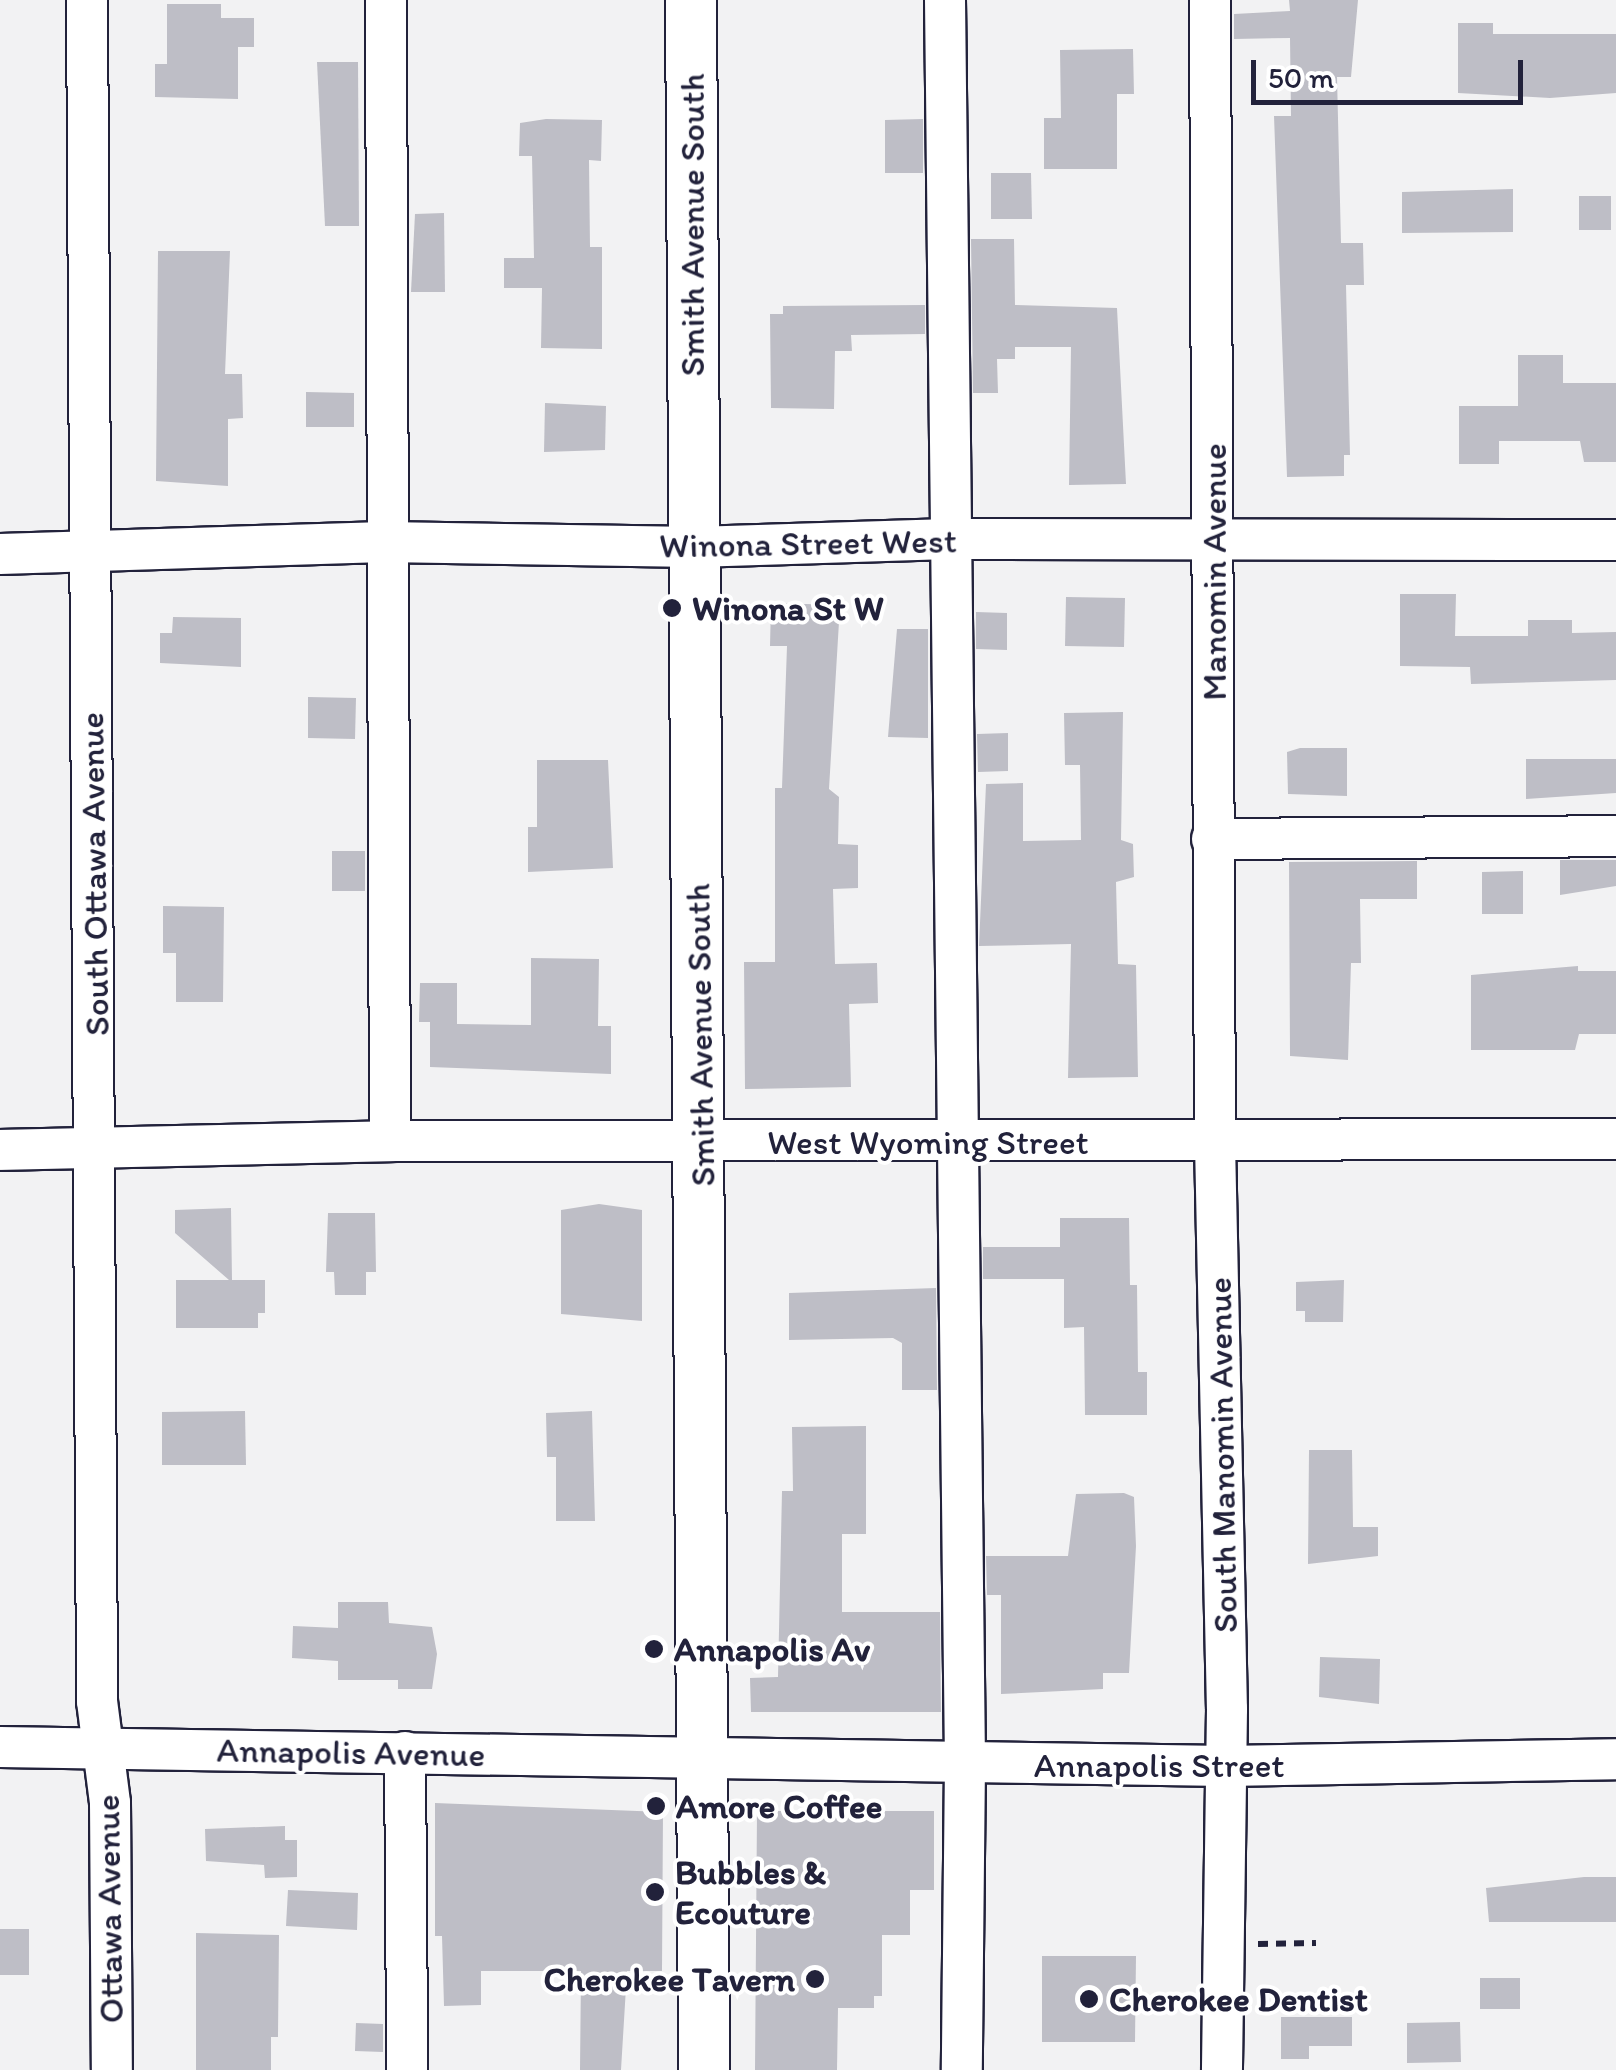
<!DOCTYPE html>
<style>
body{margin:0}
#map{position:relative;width:1616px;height:2070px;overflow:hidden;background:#f2f2f3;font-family:Itim,sans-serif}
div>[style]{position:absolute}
.building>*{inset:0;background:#bebec6}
.path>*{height:6px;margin-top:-3px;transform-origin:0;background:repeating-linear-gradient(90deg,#22223b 0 10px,transparent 0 18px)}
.roads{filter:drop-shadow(2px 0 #22223b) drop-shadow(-2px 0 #22223b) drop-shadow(0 2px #22223b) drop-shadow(0 -2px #22223b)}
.minor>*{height:40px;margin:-20px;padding:0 20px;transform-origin:20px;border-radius:20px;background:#fff}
.major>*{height:50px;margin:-25px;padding:0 25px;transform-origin:25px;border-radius:25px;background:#fff}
.dots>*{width:28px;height:28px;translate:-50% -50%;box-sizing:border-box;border:5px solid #fff;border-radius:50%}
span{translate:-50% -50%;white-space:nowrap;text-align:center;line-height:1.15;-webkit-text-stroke:8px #fff;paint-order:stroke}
.street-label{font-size:35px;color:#22223b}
.poi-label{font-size:35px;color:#22223b;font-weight:700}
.left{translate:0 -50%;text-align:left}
.right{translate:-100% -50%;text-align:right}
.scale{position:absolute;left:1251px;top:60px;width:272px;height:45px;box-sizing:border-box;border:5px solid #22223b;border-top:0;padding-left:12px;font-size:30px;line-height:35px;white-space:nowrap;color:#22223b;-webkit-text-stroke:8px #fff;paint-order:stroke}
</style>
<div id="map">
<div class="building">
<i style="clip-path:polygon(1289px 0,1358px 0,1351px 77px,1337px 77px,1341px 243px,1363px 243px,1364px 285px,1346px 285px,1350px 455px,1344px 455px,1344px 476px,1287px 477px,1274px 116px,1291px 116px,1290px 38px,1234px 39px,1234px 14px,1290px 11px)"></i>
<i style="clip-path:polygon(167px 4px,221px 4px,221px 18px,254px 18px,254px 47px,238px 47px,238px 99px,155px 97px,155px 64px,167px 64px)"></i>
<i style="clip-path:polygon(1458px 23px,1493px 23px,1493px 34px,1616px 34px,1616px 93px,1550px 98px,1458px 93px)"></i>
<i style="clip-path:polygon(1133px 49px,1134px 94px,1117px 94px,1117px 169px,1044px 169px,1044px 118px,1061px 118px,1060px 50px)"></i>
<i style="clip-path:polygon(317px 62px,358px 62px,359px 226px,325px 226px)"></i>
<i style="clip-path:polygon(546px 119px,602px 120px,601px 161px,589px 160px,590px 247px,602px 247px,602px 349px,541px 348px,542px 288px,504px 288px,504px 258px,534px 258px,532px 156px,519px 156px,520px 123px)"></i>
<i style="clip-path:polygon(923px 119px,923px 173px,885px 173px,885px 120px)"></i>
<i style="clip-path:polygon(991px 173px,1031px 173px,1032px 219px,991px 219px)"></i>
<i style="clip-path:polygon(1513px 189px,1513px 232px,1402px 233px,1402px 192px)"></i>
<i style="clip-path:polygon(1579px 196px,1611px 196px,1611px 230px,1579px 230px)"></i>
<i style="clip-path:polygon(444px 213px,445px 292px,411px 292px,415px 214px)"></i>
<i style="clip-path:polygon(971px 239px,1014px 239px,1015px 305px,1117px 308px,1126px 484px,1069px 485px,1071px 347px,1015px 347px,1015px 359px,997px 359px,998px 393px,973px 393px)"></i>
<i style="clip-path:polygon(158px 251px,230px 251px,225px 374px,242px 374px,243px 418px,228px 419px,228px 486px,156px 481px)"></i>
<i style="clip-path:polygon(925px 305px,925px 334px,851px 335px,852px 351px,835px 351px,834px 409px,771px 408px,770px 314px,783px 314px,783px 306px)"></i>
<i style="clip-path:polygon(1518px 355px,1563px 355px,1563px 383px,1616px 383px,1616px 462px,1584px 462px,1580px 441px,1499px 441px,1499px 464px,1459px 464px,1459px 406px,1518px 406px)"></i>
<i style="clip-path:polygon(306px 392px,354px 393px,354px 427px,306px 427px)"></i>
<i style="clip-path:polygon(545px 403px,606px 406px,605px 450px,544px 452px)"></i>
<i style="clip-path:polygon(1400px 594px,1456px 594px,1455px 636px,1528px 636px,1528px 620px,1572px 620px,1572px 633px,1616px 632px,1616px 680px,1471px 684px,1470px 667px,1400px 666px)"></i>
<i style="clip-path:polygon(1066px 597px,1125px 598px,1124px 647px,1065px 646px)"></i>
<i style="clip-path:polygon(771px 603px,840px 605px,829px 789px,839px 797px,838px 844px,858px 845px,858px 888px,833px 889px,835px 964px,877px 963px,878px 1003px,849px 1004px,851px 1087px,745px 1089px,744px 962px,775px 962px,775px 788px,782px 788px,787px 646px,770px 646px)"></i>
<i style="clip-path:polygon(976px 612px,1007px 613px,1007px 650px,976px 649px)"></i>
<i style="clip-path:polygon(173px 617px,241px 618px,241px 667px,160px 663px,160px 633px,172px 633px)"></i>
<i style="clip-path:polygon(897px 629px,928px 629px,928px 738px,888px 737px)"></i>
<i style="clip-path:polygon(308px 697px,356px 698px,355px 739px,308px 738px)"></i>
<i style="clip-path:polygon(1123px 712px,1121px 840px,1133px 844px,1134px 877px,1116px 882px,1118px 964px,1136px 965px,1138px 1077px,1068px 1078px,1071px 944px,979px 946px,986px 784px,1023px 783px,1023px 841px,1081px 840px,1080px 765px,1065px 765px,1064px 713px)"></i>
<i style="clip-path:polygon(1008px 733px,1008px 771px,978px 772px,977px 734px)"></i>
<i style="clip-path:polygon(1300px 748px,1347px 748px,1347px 796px,1288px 794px,1287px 752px)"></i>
<i style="clip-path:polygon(1526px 759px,1616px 759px,1616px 793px,1526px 799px)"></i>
<i style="clip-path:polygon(537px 760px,608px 760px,613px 868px,528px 872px,528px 827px,537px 827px)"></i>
<i style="clip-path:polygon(332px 851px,365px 851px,365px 891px,332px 891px)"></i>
<i style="clip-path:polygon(1560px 860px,1616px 860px,1616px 886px,1560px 895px)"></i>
<i style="clip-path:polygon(1417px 861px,1417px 899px,1360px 899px,1361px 963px,1351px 963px,1348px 1060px,1290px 1056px,1289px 862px)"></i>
<i style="clip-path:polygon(1523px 871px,1523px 914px,1482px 914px,1482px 872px)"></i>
<i style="clip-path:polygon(163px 906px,224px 907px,223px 1002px,176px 1002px,176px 953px,163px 953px)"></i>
<i style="clip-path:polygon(531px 958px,599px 959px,598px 1026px,611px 1026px,611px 1074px,430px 1067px,430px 1022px,419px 1022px,420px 983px,457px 983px,457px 1024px,531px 1025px)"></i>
<i style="clip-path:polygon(1578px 966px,1578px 971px,1616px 971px,1616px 1034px,1579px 1034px,1575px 1050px,1471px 1050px,1471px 975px)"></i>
<i style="clip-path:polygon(599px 1204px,642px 1210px,642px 1321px,561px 1314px,561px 1210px)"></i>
<i style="clip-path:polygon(231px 1208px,232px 1280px,265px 1280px,265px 1313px,258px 1313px,258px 1328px,176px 1328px,176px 1280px,229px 1280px,175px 1233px,175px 1210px)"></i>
<i style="clip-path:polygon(328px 1213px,375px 1213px,376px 1272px,366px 1272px,366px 1295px,335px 1295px,334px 1272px,326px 1272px)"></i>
<i style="clip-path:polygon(1060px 1218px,1129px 1218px,1130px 1285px,1137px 1285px,1138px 1372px,1147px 1372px,1147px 1415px,1085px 1415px,1084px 1327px,1064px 1328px,1064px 1279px,983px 1279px,983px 1247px,1060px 1247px)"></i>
<i style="clip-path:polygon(1344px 1280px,1343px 1322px,1305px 1322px,1305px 1311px,1296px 1311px,1296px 1282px)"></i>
<i style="clip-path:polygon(936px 1288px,937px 1390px,902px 1390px,902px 1343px,893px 1338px,789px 1340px,789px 1293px)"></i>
<i style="clip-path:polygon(245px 1411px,246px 1465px,162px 1465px,162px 1412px)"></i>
<i style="clip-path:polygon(592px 1411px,595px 1521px,556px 1521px,556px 1457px,547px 1457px,546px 1413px)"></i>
<i style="clip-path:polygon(866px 1426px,866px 1534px,842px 1534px,842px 1612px,940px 1612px,941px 1712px,751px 1712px,750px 1678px,778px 1677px,782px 1491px,793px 1491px,792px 1427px)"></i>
<i style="clip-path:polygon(1309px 1450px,1352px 1450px,1353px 1527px,1378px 1527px,1378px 1556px,1308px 1564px)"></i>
<i style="clip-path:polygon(1124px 1493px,1134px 1497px,1136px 1546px,1129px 1673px,1103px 1673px,1103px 1689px,1001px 1694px,1001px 1595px,987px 1595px,986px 1556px,1068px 1556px,1076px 1494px)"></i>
<i style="clip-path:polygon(338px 1602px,388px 1602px,389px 1623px,432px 1627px,437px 1654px,432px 1689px,398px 1689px,398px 1680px,338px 1680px,338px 1661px,292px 1658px,293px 1626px,338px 1628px)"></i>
<i style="clip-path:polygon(1320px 1657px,1380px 1659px,1379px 1704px,1319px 1697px)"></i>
<i style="clip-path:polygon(435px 1803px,663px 1812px,662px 1971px,627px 1971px,621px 2070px,580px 2070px,581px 1971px,481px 1971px,481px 2005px,444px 2006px,442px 1936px,435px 1936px)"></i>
<i style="clip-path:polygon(757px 1811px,934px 1811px,934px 1890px,910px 1890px,910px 1935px,882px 1935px,882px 1996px,874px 1996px,874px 2008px,838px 2008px,837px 2070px,755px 2070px)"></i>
<i style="clip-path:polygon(285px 1826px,285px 1840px,297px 1840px,297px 1877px,265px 1878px,264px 1865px,206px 1861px,205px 1829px)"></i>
<i style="clip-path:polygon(1584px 1877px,1616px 1877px,1616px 1922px,1489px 1922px,1486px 1888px)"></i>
<i style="clip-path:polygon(288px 1890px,358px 1893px,357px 1930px,286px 1926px)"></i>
<i style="clip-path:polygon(0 1929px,29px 1929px,29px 1975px,0 1975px)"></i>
<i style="clip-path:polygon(196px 1933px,279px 1935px,278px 2037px,271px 2037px,271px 2070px,196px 2070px)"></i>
<i style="clip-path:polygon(1042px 1956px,1136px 1956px,1135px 2042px,1042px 2042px)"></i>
<i style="clip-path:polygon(1480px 1978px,1520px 1978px,1520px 2009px,1480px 2009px)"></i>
<i style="clip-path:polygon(1281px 2017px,1352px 2017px,1352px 2046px,1309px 2046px,1309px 2059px,1281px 2059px)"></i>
<i style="clip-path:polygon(1460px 2022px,1461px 2062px,1407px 2063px,1407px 2023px)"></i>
<i style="clip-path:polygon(356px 2023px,383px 2024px,383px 2052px,355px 2051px)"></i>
</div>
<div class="path">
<i style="left:1258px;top:1944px;width:58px;rotate:-1deg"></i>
</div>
<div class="roads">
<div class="minor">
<i style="left:87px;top:0;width:1701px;rotate:89.66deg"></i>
<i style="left:97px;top:1701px;width:103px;rotate:82.7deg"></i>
<i style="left:110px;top:1803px;width:267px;rotate:89.6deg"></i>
<i style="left:386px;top:0;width:1141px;rotate:89.8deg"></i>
<i style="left:945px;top:0;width:1763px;rotate:89.35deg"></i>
<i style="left:965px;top:1763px;width:307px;rotate:90.6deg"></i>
<i style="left:1210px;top:0;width:1143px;rotate:89.75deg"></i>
<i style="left:1215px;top:1143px;width:566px;rotate:88.79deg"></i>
<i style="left:1227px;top:1709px;width:361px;rotate:90.8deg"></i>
<i style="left:0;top:554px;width:384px;rotate:-1.8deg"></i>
<i style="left:384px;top:542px;width:311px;rotate:0.9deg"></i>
<i style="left:695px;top:547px;width:254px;rotate:-1.8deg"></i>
<i style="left:949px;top:539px;width:667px;rotate:0.09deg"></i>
<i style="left:1212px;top:839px;width:404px;rotate:-0.4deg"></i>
<i style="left:0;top:1150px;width:390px;rotate:-1.3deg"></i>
<i style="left:390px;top:1141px;width:1226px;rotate:-0.09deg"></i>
<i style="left:0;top:1747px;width:1226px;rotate:0.89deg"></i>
<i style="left:1226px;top:1766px;width:390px;rotate:-1deg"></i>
<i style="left:405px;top:1752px;width:318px;rotate:89.6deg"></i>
</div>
<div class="major">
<i style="left:691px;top:0;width:2070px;rotate:89.64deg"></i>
</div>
</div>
<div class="dots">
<i style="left:672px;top:608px;background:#22223b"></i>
<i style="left:654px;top:1649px;background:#22223b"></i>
<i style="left:656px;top:1806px;background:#22223b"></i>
<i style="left:655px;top:1892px;background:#22223b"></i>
<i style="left:815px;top:1979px;background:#22223b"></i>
<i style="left:1089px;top:1999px;background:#22223b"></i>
</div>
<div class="street-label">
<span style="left:692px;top:225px;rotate:-90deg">Smith Avenue South</span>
<span style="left:808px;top:543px;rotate:-1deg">Winona Street West</span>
<span style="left:1214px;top:572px;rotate:-90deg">Manomin Avenue</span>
<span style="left:94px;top:874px;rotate:-91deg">South Ottawa Avenue</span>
<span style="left:700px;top:1035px;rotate:-91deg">Smith Avenue South</span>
<span style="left:928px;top:1142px">West Wyoming Street</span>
<span style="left:1222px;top:1455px;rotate:-91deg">South Manomin Avenue</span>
<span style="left:351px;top:1752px;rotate:1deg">Annapolis Avenue</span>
<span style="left:1159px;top:1765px">Annapolis Street</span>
<span style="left:109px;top:1909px;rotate:-91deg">Ottawa Avenue</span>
</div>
<div class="poi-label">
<span class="left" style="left:692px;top:608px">Winona St W</span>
<span class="left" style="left:674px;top:1649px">Annapolis Av</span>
<span class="left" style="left:676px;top:1806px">Amore Coffee</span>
<span class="left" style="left:675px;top:1892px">Bubbles &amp;<br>Ecouture</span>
<span class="right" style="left:795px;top:1979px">Cherokee Tavern</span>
<span class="left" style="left:1109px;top:1999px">Cherokee Dentist</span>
</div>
<div class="scale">50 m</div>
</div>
